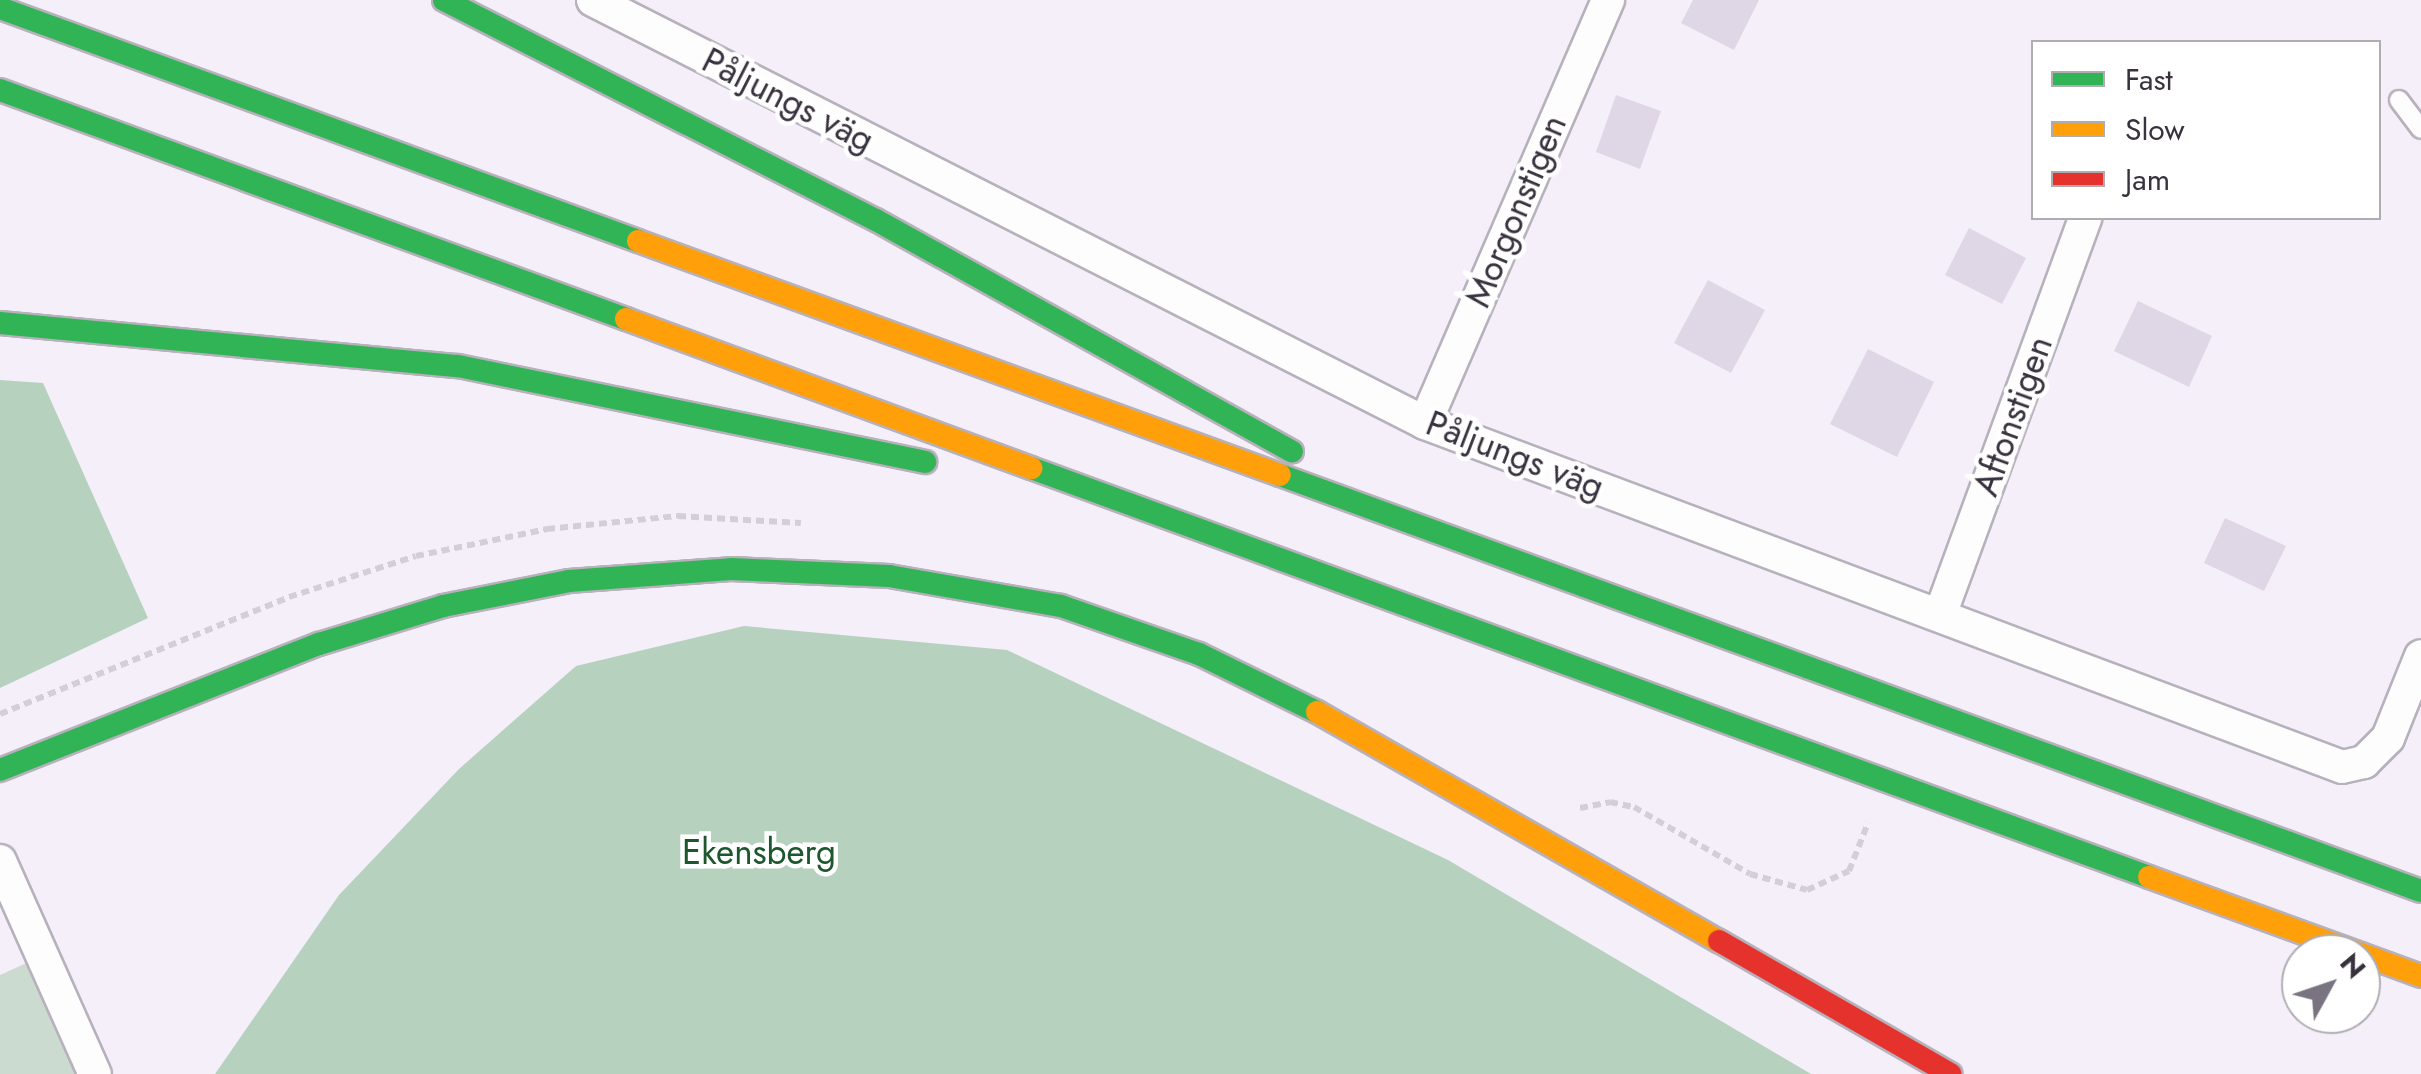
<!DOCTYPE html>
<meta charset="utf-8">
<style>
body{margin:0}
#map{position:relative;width:2421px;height:1074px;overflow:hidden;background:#f5effa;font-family:Jost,sans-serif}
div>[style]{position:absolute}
.green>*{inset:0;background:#cbdbd0}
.forest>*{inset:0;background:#b6d1be}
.building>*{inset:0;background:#dfd7e6}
.path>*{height:6px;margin-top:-3px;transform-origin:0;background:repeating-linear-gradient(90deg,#d3cfd6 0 8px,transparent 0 13px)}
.roads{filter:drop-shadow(2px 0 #b7b1bc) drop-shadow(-2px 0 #b7b1bc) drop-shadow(0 2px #b7b1bc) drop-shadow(0 -2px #b7b1bc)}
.lane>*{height:18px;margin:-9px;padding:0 9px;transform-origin:9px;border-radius:9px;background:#fefdfe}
.street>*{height:32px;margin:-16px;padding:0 16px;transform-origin:16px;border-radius:16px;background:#fefdfe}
.fast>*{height:22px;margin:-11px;padding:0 11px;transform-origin:11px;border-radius:11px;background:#30b455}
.slow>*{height:22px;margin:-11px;padding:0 11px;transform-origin:11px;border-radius:11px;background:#ff9f0a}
.jam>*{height:22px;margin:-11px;padding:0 11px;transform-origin:11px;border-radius:11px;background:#e5322d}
span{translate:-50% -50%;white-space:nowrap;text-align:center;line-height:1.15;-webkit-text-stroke:9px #fff;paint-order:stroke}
.street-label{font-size:35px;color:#38313e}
.park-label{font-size:35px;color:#1d572e}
.legend{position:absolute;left:2031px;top:40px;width:350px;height:180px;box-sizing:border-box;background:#fff;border:2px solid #afadb2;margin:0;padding:12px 18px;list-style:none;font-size:30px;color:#38313e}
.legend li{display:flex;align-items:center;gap:20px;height:50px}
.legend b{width:50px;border:2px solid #afadb2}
.north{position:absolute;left:2281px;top:934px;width:100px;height:100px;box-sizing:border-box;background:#fff;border:2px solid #afadb2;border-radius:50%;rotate:50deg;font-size:28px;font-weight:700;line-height:40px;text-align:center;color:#38313e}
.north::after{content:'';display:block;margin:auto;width:35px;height:45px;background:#7a7480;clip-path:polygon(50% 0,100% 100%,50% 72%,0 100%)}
</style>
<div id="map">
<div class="green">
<i style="clip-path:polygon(42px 956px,95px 1074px,0 1074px,0 975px)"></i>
</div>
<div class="forest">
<i style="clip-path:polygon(0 380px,43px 383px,148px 618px,0 688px)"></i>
<i style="clip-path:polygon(744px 626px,1007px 650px,1448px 860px,1811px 1074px,215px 1074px,339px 895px,459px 769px,576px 666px)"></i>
</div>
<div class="building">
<i style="clip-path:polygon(1693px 0,1759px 0,1734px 50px,1681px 23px)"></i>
<i style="clip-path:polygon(1616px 95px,1661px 111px,1640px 169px,1596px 152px)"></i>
<i style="clip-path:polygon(1969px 228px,2026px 258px,2002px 304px,1945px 275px)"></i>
<i style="clip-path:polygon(1708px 280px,1765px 310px,1731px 373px,1674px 343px)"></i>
<i style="clip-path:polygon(2138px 301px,2212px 336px,2189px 387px,2114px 351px)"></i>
<i style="clip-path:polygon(1868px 349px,1934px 382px,1897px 457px,1830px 424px)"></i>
<i style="clip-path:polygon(2225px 518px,2286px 546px,2264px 591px,2204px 563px)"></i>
</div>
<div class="path">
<i style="left:0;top:714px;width:312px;rotate:-22deg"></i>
<i style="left:289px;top:597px;width:133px;rotate:-17.9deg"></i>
<i style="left:416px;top:556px;width:134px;rotate:-11.6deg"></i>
<i style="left:547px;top:529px;width:132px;rotate:-5.7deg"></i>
<i style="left:678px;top:516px;width:123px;rotate:3.3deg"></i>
<i style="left:1580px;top:808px;width:31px;rotate:-11deg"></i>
<i style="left:1610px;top:802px;width:25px;rotate:12deg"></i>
<i style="left:1634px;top:807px;width:134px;rotate:30deg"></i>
<i style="left:1750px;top:874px;width:59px;rotate:15.7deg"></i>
<i style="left:1807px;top:890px;width:46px;rotate:-24.3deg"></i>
<i style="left:1849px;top:871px;width:52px;rotate:-68.4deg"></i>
</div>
<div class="roads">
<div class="lane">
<i style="left:2399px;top:100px;width:36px;rotate:53deg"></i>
</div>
<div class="street">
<i style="left:593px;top:0;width:933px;rotate:26.95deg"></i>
<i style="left:1425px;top:423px;width:979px;rotate:20.56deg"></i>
<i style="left:2342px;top:767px;width:23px;rotate:-13deg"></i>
<i style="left:2364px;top:762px;width:34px;rotate:-45deg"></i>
<i style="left:2388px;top:738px;width:88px;rotate:-68.1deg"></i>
<i style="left:1425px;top:423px;width:461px;rotate:-66.6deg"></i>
<i style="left:1940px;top:615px;width:423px;rotate:-69.9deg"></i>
<i style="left:0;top:861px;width:233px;rotate:66deg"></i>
</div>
<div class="fast">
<i style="left:444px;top:0;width:485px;rotate:27deg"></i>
<i style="left:876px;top:220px;width:476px;rotate:29.1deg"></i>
<i style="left:0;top:8px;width:679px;rotate:20.06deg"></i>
<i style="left:0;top:90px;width:667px;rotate:20.09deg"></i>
<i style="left:0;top:323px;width:460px;rotate:5.4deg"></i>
<i style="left:458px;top:366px;width:477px;rotate:11.6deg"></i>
<i style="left:1031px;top:468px;width:1190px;rotate:20.09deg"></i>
<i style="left:1280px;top:475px;width:1214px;rotate:20.03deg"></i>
<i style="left:0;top:770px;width:343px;rotate:-21.6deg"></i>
<i style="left:319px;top:644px;width:130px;rotate:-17deg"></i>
<i style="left:443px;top:606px;width:128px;rotate:-11.2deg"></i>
<i style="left:569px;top:581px;width:162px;rotate:-4.2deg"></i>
<i style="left:731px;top:569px;width:158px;rotate:2.5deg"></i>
<i style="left:889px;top:576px;width:175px;rotate:9.9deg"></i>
<i style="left:1061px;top:606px;width:146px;rotate:19.2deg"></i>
<i style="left:1199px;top:654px;width:131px;rotate:26.2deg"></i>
</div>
<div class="slow">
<i style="left:638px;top:241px;width:683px;rotate:20.03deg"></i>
<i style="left:626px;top:319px;width:432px;rotate:20.2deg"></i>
<i style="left:1317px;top:712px;width:463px;rotate:29.7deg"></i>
<i style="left:2149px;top:877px;width:225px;rotate:20deg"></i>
<i style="left:2361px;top:954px;width:64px;rotate:20.1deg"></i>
</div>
<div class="jam">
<i style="left:1719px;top:941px;width:267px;rotate:29.9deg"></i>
</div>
</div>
<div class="street-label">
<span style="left:788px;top:100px;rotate:27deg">Påljungs väg</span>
<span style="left:1516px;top:211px;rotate:-67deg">Morgonstigen</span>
<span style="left:2013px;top:416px;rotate:-70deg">Aftonstigen</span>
<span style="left:1515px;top:455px;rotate:21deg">Påljungs väg</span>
</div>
<div class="park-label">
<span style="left:759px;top:852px">Ekensberg</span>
</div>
<ul class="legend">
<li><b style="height:12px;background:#30b455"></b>Fast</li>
<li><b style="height:12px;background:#ff9f0a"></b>Slow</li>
<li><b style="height:12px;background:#e5322d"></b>Jam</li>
</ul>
<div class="north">N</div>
</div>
